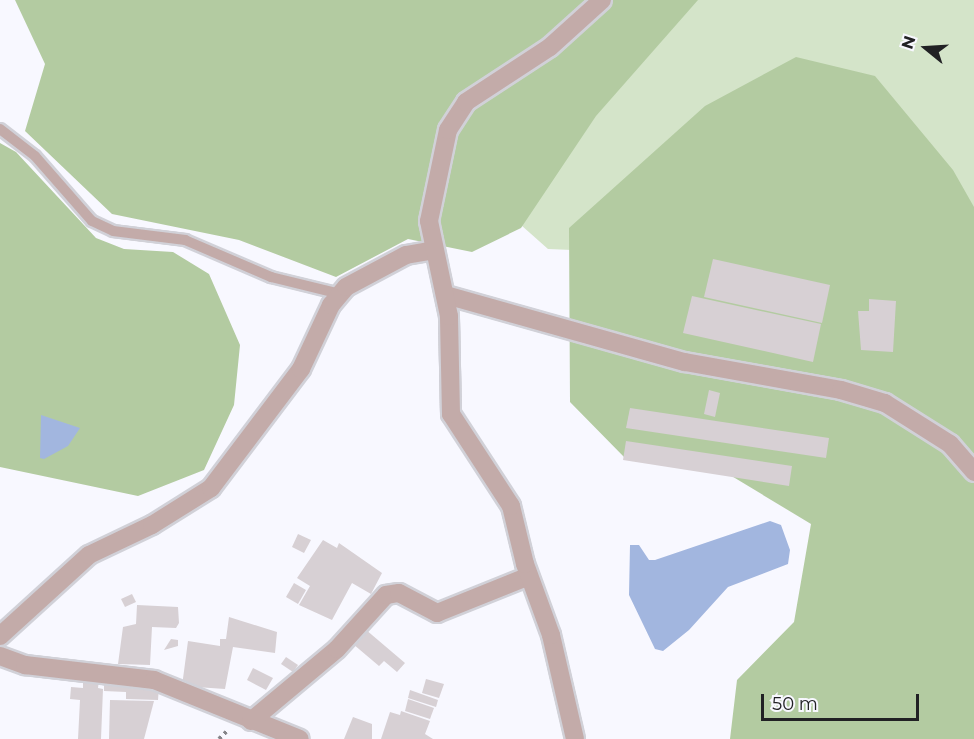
<!DOCTYPE html>
<style>
body{margin:0}
#map{position:relative;width:974px;height:739px;overflow:hidden;background:#f8f8ff;font-family:Montserrat,sans-serif}
div>[style]{position:absolute}
.green>*{inset:0;background:#d4e4c9}
.forest>*{inset:0;background:#b3cba1}
.water>*{inset:0;background:#a2b6df}
.building>*{inset:0;background:#d7d0d4}
.path>*{height:4px;margin-top:-2px;transform-origin:0;background:repeating-linear-gradient(90deg,#85858a 0 3px,transparent 0 7.5px)}
.roads{filter:drop-shadow(2px 0 #d1d1d8) drop-shadow(-2px 0 #d1d1d8) drop-shadow(0 2px #d1d1d8) drop-shadow(0 -2px #d1d1d8)}
.service>*{height:10px;margin:-5px;padding:0 5px;transform-origin:5px;border-radius:5px;background:#c3aba9}
.minor>*{height:18px;margin:-9px;padding:0 9px;transform-origin:9px;border-radius:9px;background:#c3aba9}
span{translate:-50% -50%;white-space:nowrap;text-align:center;line-height:1.15;-webkit-text-stroke:4.5px #f8f8ff;paint-order:stroke}
.north{position:absolute;left:896px;top:18px;width:60px;height:60px;-webkit-text-stroke:4px #f8f8ff;paint-order:stroke;rotate:288deg;font-size:16px;font-weight:700;line-height:24px;text-align:center;color:#212124}
.north::after{content:'';display:block;margin:auto;width:21px;height:27px;background:#212124;clip-path:polygon(50% 0,100% 100%,50% 72%,0 100%)}
.scale{position:absolute;left:761px;top:694px;width:158px;height:27px;box-sizing:border-box;border:3px solid #212124;border-top:0;padding-left:8px;font-size:18px;line-height:21px;white-space:nowrap;color:#212124;-webkit-text-stroke:4px #f8f8ff;paint-order:stroke}
</style>
<div id="map">
<div class="green">
<i style="clip-path:polygon(637px 0,974px 0,974px 400px,621px 252px,548px 249px,495px 202px)"></i>
</div>
<div class="forest">
<i style="clip-path:polygon(15px 0,698px 0,596px 116px,521px 228px,472px 252px,408px 239px,336px 277px,239px 240px,112px 214px,25px 131px,45px 64px)"></i>
<i style="clip-path:polygon(796px 57px,875px 76px,953px 170px,974px 207px,974px 739px,730px 739px,737px 680px,794px 622px,811px 524px,705px 460px,625px 458px,570px 402px,569px 228px,705px 106px)"></i>
<i style="clip-path:polygon(0 143px,16px 152px,96px 238px,124px 249px,173px 252px,209px 274px,240px 345px,234px 405px,204px 470px,138px 496px,0 467px)"></i>
</div>
<div class="water">
<i style="clip-path:polygon(41px 415px,80px 428px,68px 446px,44px 459px,40px 458px)"></i>
<i style="clip-path:polygon(770px 521px,781px 525px,790px 550px,788px 564px,728px 587px,689px 630px,663px 651px,655px 649px,629px 595px,630px 545px,639px 545px,649px 560px,655px 560px)"></i>
</div>
<div class="building">
<i style="clip-path:polygon(713px 259px,830px 285px,822px 323px,704px 297px)"></i>
<i style="clip-path:polygon(692px 296px,821px 324px,813px 362px,683px 333px)"></i>
<i style="clip-path:polygon(869px 299px,896px 301px,893px 352px,861px 350px,858px 311px,869px 311px)"></i>
<i style="clip-path:polygon(709px 390px,720px 393px,715px 417px,704px 414px)"></i>
<i style="clip-path:polygon(630px 408px,829px 438px,826px 458px,626px 428px)"></i>
<i style="clip-path:polygon(626px 441px,792px 466px,789px 486px,623px 460px)"></i>
<i style="clip-path:polygon(298px 534px,311px 540px,304px 553px,292px 547px)"></i>
<i style="clip-path:polygon(323px 540px,337px 548px,339px 543px,382px 573px,371px 594px,352px 583px,332px 620px,299px 605px,310px 586px,297px 578px)"></i>
<i style="clip-path:polygon(294px 583px,306px 590px,298px 604px,286px 597px)"></i>
<i style="clip-path:polygon(132px 594px,136px 602px,125px 607px,121px 599px)"></i>
<i style="clip-path:polygon(137px 605px,178px 607px,179px 623px,176px 628px,152px 627px,150px 665px,118px 664px,123px 627px,136px 624px)"></i>
<i style="clip-path:polygon(229px 617px,277px 632px,275px 653px,233px 647px,225px 689px,182px 686px,188px 641px,220px 646px,220px 639px,226px 639px)"></i>
<i style="clip-path:polygon(365px 629px,405px 663px,397px 672px,384px 661px,379px 666px,353px 644px)"></i>
<i style="clip-path:polygon(171px 639px,178px 640px,178px 646px,164px 650px)"></i>
<i style="clip-path:polygon(286px 657px,298px 665px,293px 672px,281px 664px)"></i>
<i style="clip-path:polygon(253px 668px,273px 678px,266px 690px,247px 680px)"></i>
<i style="clip-path:polygon(83px 679px,99px 680px,98px 688px,103px 689px,101px 739px,78px 739px,80px 700px,70px 699px,71px 687px,83px 688px)"></i>
<i style="clip-path:polygon(426px 679px,444px 684px,439px 698px,422px 693px)"></i>
<i style="clip-path:polygon(104px 680px,159px 686px,158px 700px,126px 699px,126px 692px,104px 691px)"></i>
<i style="clip-path:polygon(410px 690px,438px 700px,436px 707px,408px 698px)"></i>
<i style="clip-path:polygon(408px 699px,434px 708px,430px 719px,405px 711px)"></i>
<i style="clip-path:polygon(110px 700px,154px 701px,144px 739px,109px 739px)"></i>
<i style="clip-path:polygon(401px 711px,430px 721px,425px 734px,433px 739px,381px 739px,390px 712px,400px 715px)"></i>
<i style="clip-path:polygon(353px 717px,372px 724px,372px 739px,344px 739px)"></i>
</div>
<div class="path">
<i style="left:219px;top:739px;width:14px;rotate:-45deg"></i>
</div>
<div class="roads">
<div class="service">
<i style="left:0;top:129px;width:44px;rotate:37.6deg"></i>
<i style="left:35px;top:156px;width:86px;rotate:48.8deg"></i>
<i style="left:92px;top:221px;width:23px;rotate:25deg"></i>
<i style="left:113px;top:231px;width:73px;rotate:7.1deg"></i>
<i style="left:185px;top:240px;width:94px;rotate:23.3deg"></i>
<i style="left:271px;top:277px;width:71px;rotate:13.8deg"></i>
</div>
<div class="minor">
<i style="left:446px;top:295px;width:248px;rotate:15.7deg"></i>
<i style="left:685px;top:362px;width:158px;rotate:10.2deg"></i>
<i style="left:841px;top:390px;width:46px;rotate:16.5deg"></i>
<i style="left:885px;top:403px;width:77px;rotate:32.2deg"></i>
<i style="left:950px;top:444px;width:37px;rotate:49deg"></i>
<i style="left:0;top:636px;width:120px;rotate:-42.3deg"></i>
<i style="left:89px;top:555px;width:70px;rotate:-25.5deg"></i>
<i style="left:152px;top:525px;width:70px;rotate:-32.1deg"></i>
<i style="left:211px;top:488px;width:149px;rotate:-52.9deg"></i>
<i style="left:301px;top:369px;width:71px;rotate:-64.9deg"></i>
<i style="left:331px;top:305px;width:23px;rotate:-50deg"></i>
<i style="left:346px;top:287px;width:68px;rotate:-28.1deg"></i>
<i style="left:406px;top:255px;width:27px;rotate:-10deg"></i>
<i style="left:0;top:656px;width:27px;rotate:20deg"></i>
<i style="left:25px;top:665px;width:130px;rotate:6.6deg"></i>
<i style="left:154px;top:680px;width:157px;rotate:22deg"></i>
<i style="left:251px;top:721px;width:112px;rotate:-39.9deg"></i>
<i style="left:337px;top:649px;width:73px;rotate:-47.8deg"></i>
<i style="left:386px;top:595px;width:13px;rotate:-9deg"></i>
<i style="left:399px;top:593px;width:43px;rotate:27.8deg"></i>
<i style="left:437px;top:613px;width:99px;rotate:-21.9deg"></i>
<i style="left:575px;top:739px;width:107px;rotate:-103deg"></i>
<i style="left:551px;top:635px;width:76px;rotate:-110.1deg"></i>
<i style="left:525px;top:564px;width:60px;rotate:-103.6deg"></i>
<i style="left:511px;top:506px;width:110px;rotate:-123.1deg"></i>
<i style="left:451px;top:414px;width:98px;rotate:-91.2deg"></i>
<i style="left:449px;top:316px;width:97px;rotate:-101.9deg"></i>
<i style="left:429px;top:221px;width:93px;rotate:-78.2deg"></i>
<i style="left:448px;top:130px;width:33px;rotate:-57deg"></i>
<i style="left:466px;top:102px;width:100px;rotate:-33.2deg"></i>
<i style="left:550px;top:47px;width:70px;rotate:-42.1deg"></i>
</div>
</div>
<div class="north">N</div>
<div class="scale">50 m</div>
</div>
